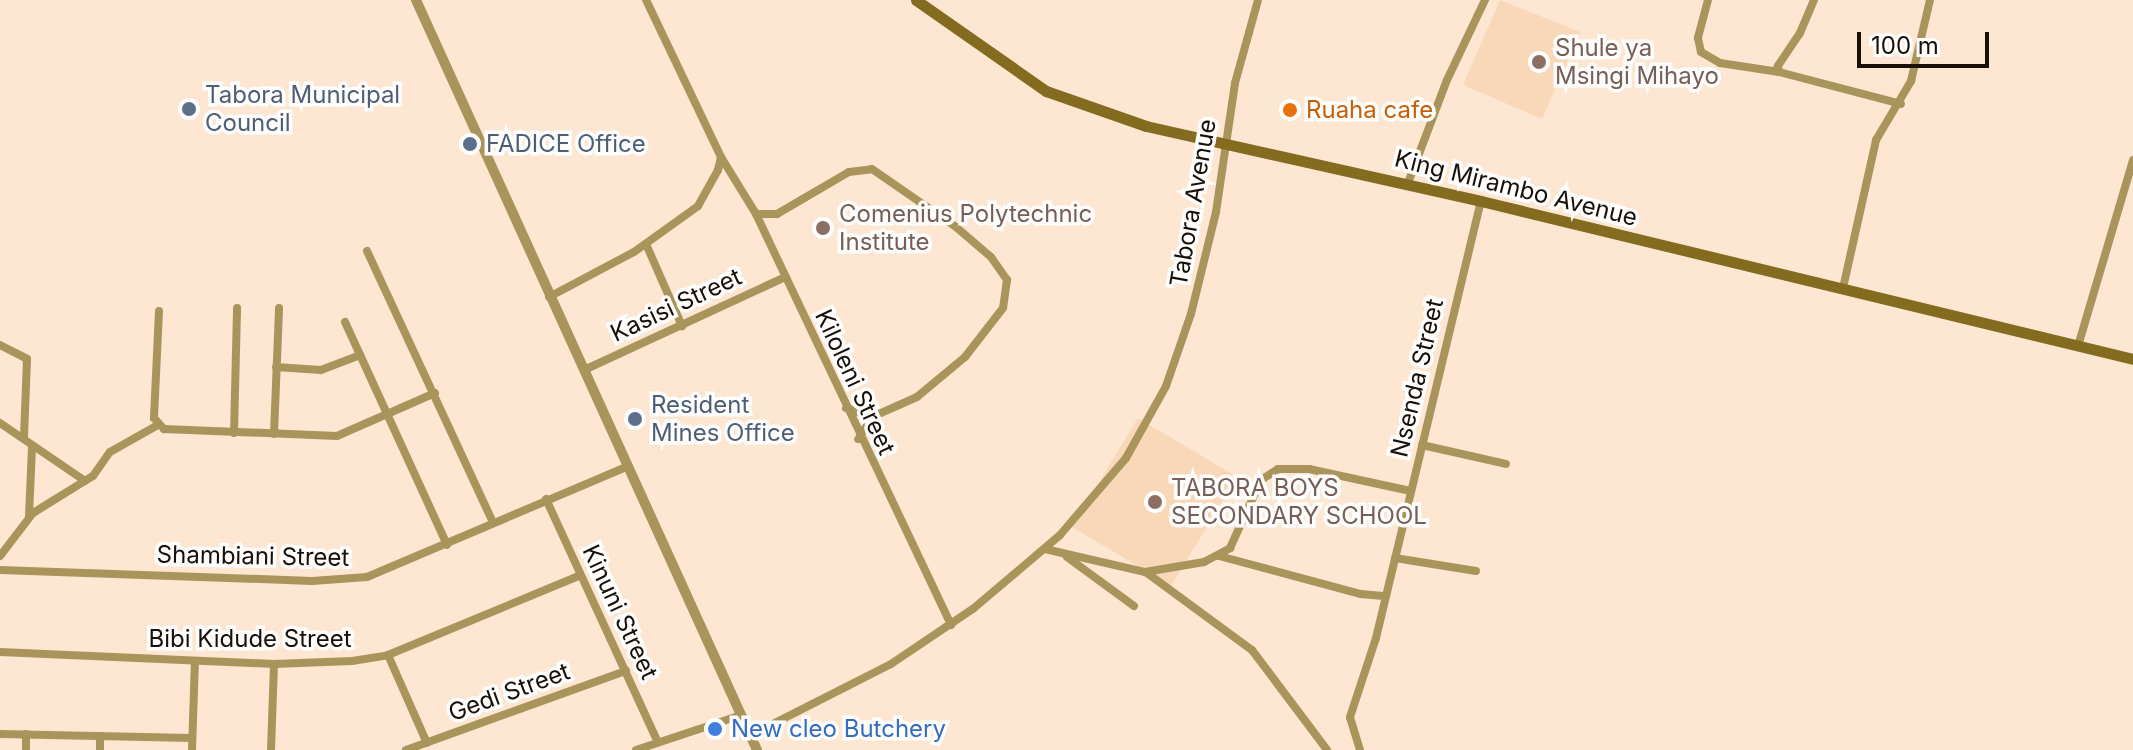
<!DOCTYPE html>
<style>
body{margin:0}
#map{position:relative;width:2133px;height:750px;overflow:hidden;background:#fde7d3;font-family:Inter,sans-serif}
div>[style]{position:absolute}
.built>*{inset:0;background:#f9d7b9}
.minor>*{height:8px;margin:-4px;padding:0 4px;transform-origin:4px;border-radius:4px;background:#a9955b}
.tertiary>*{height:10px;margin:-5px;padding:0 5px;transform-origin:5px;border-radius:5px;background:#a9955b}
.secondary>*{height:11px;margin:-5.5px;padding:0 5.5px;transform-origin:5.5px;border-radius:5.5px;background:#836b1f}
.dots>*{width:22px;height:22px;translate:-50% -50%;box-sizing:border-box;border:4px solid #fff;border-radius:50%}
span{translate:-50% -50%;white-space:nowrap;text-align:center;line-height:1.15;-webkit-text-stroke:7px #fff;paint-order:stroke}
.education-label{font-size:24px;color:#785e54}
.left{translate:0 -50%;text-align:left}
.service-label{font-size:24px;color:#4e5e75}
.food-label{font-size:24px;color:#c56008}
.street-label{font-size:24px;color:#180f07}
.shop-label{font-size:24px;color:#366cbe}
.scale{position:absolute;left:1857px;top:32px;width:132px;height:36px;box-sizing:border-box;border:4px solid #180f07;border-top:0;padding-left:10px;font-size:24px;line-height:28px;white-space:nowrap;color:#180f07;-webkit-text-stroke:6px #fff;paint-order:stroke}
</style>
<div id="map">
<div class="built">
<i style="clip-path:polygon(1500px 0,1580px 32px,1542px 119px,1463px 85px)"></i>
<i style="clip-path:polygon(1138px 418px,1237px 477px,1171px 586px,1072px 527px)"></i>
</div>
<div class="minor">
<i style="left:1708px;top:0;width:39px;rotate:105deg"></i>
<i style="left:1698px;top:38px;width:14px;rotate:78deg"></i>
<i style="left:1701px;top:52px;width:22px;rotate:30deg"></i>
<i style="left:1720px;top:63px;width:60px;rotate:8.7deg"></i>
<i style="left:1814px;top:0;width:36px;rotate:113deg"></i>
<i style="left:1800px;top:33px;width:40px;rotate:124deg"></i>
<i style="left:1778px;top:66px;width:6px;rotate:81deg"></i>
<i style="left:1779px;top:72px;width:126px;rotate:14.7deg"></i>
<i style="left:721px;top:157px;width:67px;rotate:58.4deg"></i>
<i style="left:756px;top:214px;width:455px;rotate:64.6deg"></i>
<i style="left:1408px;top:183px;width:110px;rotate:-69.3deg"></i>
<i style="left:1447px;top:80px;width:89px;rotate:-64.6deg"></i>
<i style="left:756px;top:214px;width:21px"></i>
<i style="left:777px;top:214px;width:83px;rotate:-30.3deg"></i>
<i style="left:849px;top:172px;width:23px;rotate:-7deg"></i>
<i style="left:872px;top:169px;width:102px;rotate:34.6deg"></i>
<i style="left:956px;top:227px;width:46px;rotate:40.6deg"></i>
<i style="left:991px;top:257px;width:28px;rotate:55deg"></i>
<i style="left:1007px;top:280px;width:28px;rotate:98deg"></i>
<i style="left:1003px;top:308px;width:62px;rotate:127.8deg"></i>
<i style="left:965px;top:357px;width:62px;rotate:140.2deg"></i>
<i style="left:917px;top:397px;width:49px;rotate:156deg"></i>
<i style="left:872px;top:417px;width:26px;rotate:122deg"></i>
<i style="left:646px;top:244px;width:90px;rotate:66.3deg"></i>
<i style="left:367px;top:251px;width:300px;rotate:65.1deg"></i>
<i style="left:1843px;top:288px;width:152px;rotate:-77.4deg"></i>
<i style="left:1876px;top:140px;width:69px;rotate:-59.3deg"></i>
<i style="left:1911px;top:81px;width:83px;rotate:-76.8deg"></i>
<i style="left:549px;top:297px;width:96px;rotate:-27.9deg"></i>
<i style="left:634px;top:252px;width:79px;rotate:-35.7deg"></i>
<i style="left:698px;top:206px;width:41px;rotate:-60.9deg"></i>
<i style="left:718px;top:170px;width:13px;rotate:-77deg"></i>
<i style="left:721px;top:157px;width:174px;rotate:-115.5deg"></i>
<i style="left:159px;top:311px;width:107px;rotate:92.7deg"></i>
<i style="left:154px;top:418px;width:15px;rotate:48deg"></i>
<i style="left:164px;top:429px;width:173px;rotate:2.3deg"></i>
<i style="left:337px;top:436px;width:107px;rotate:-23.7deg"></i>
<i style="left:345px;top:322px;width:245px;rotate:65.4deg"></i>
<i style="left:0;top:345px;width:30px;rotate:27deg"></i>
<i style="left:27px;top:359px;width:79px;rotate:92.2deg"></i>
<i style="left:2078px;top:346px;width:194px;rotate:-73.5deg"></i>
<i style="left:276px;top:367px;width:45px;rotate:3.8deg"></i>
<i style="left:321px;top:370px;width:42px;rotate:-21deg"></i>
<i style="left:584px;top:370px;width:221px;rotate:-24.8deg"></i>
<i style="left:846px;top:408px;width:28px;rotate:19deg"></i>
<i style="left:0;top:423px;width:103px;rotate:34.3deg"></i>
<i style="left:234px;top:433px;width:125px;rotate:-88.6deg"></i>
<i style="left:274px;top:434px;width:126px;rotate:-87.7deg"></i>
<i style="left:1422px;top:445px;width:86px;rotate:12.7deg"></i>
<i style="left:546px;top:499px;width:268px;rotate:65.3deg"></i>
<i style="left:29px;top:516px;width:70px;rotate:-87.5deg"></i>
<i style="left:1045px;top:549px;width:103px;rotate:13deg"></i>
<i style="left:1145px;top:572px;width:60px;rotate:-9.6deg"></i>
<i style="left:1204px;top:562px;width:30px;rotate:-28deg"></i>
<i style="left:1230px;top:548px;width:75px;rotate:-65.5deg"></i>
<i style="left:1261px;top:480px;width:20px;rotate:-33deg"></i>
<i style="left:1278px;top:469px;width:31px"></i>
<i style="left:1309px;top:469px;width:104px;rotate:12.2deg"></i>
<i style="left:0;top:556px;width:54px;rotate:-52.5deg"></i>
<i style="left:33px;top:513px;width:70px;rotate:-31.7deg"></i>
<i style="left:93px;top:476px;width:29px;rotate:-55deg"></i>
<i style="left:110px;top:452px;width:55px;rotate:-29.4deg"></i>
<i style="left:1219px;top:556px;width:147px;rotate:15deg"></i>
<i style="left:1361px;top:594px;width:25px;rotate:5deg"></i>
<i style="left:1067px;top:557px;width:83px;rotate:36.2deg"></i>
<i style="left:1395px;top:558px;width:82px;rotate:9.1deg"></i>
<i style="left:0;top:570px;width:312px;rotate:2deg"></i>
<i style="left:312px;top:581px;width:55px;rotate:-4.2deg"></i>
<i style="left:367px;top:577px;width:281px;rotate:-23deg"></i>
<i style="left:1147px;top:573px;width:130px;rotate:36.3deg"></i>
<i style="left:1252px;top:650px;width:125px;rotate:53.1deg"></i>
<i style="left:0;top:652px;width:274px;rotate:2.5deg"></i>
<i style="left:274px;top:664px;width:78px;rotate:-2.2deg"></i>
<i style="left:352px;top:661px;width:36px;rotate:-9deg"></i>
<i style="left:388px;top:655px;width:207px;rotate:-22.5deg"></i>
<i style="left:388px;top:655px;width:96px;rotate:66.1deg"></i>
<i style="left:0;top:734px;width:192px;rotate:1.2deg"></i>
<i style="left:751px;top:735px;width:157px;rotate:-26.9deg"></i>
<i style="left:891px;top:664px;width:100px;rotate:-34deg"></i>
<i style="left:974px;top:608px;width:113px;rotate:-40.3deg"></i>
<i style="left:1060px;top:535px;width:101px;rotate:-49.4deg"></i>
<i style="left:1126px;top:458px;width:82px;rotate:-60.9deg"></i>
<i style="left:1166px;top:386px;width:76px;rotate:-70.9deg"></i>
<i style="left:1191px;top:314px;width:105px;rotate:-76.2deg"></i>
<i style="left:1216px;top:212px;width:130px;rotate:-81.6deg"></i>
<i style="left:1235px;top:83px;width:86px;rotate:-74.5deg"></i>
<i style="left:100px;top:736px;width:14px;rotate:90deg"></i>
<i style="left:26px;top:750px;width:16px;rotate:-90deg"></i>
<i style="left:192px;top:750px;width:89px;rotate:-88.1deg"></i>
<i style="left:271px;top:750px;width:86px;rotate:-88deg"></i>
<i style="left:406px;top:750px;width:234px;rotate:-19.8deg"></i>
<i style="left:636px;top:750px;width:111px;rotate:-18.4deg"></i>
<i style="left:1360px;top:750px;width:34px;rotate:-107deg"></i>
<i style="left:1350px;top:717px;width:83px;rotate:-71.8deg"></i>
<i style="left:1376px;top:638px;width:449px;rotate:-76.5deg"></i>
</div>
<div class="tertiary">
<i style="left:416px;top:0;width:824px;rotate:65.55deg"></i>
</div>
<div class="secondary">
<i style="left:916px;top:0;width:159px;rotate:35deg"></i>
<i style="left:1046px;top:91px;width:106px;rotate:19.3deg"></i>
<i style="left:1146px;top:126px;width:343px;rotate:12.6deg"></i>
<i style="left:1481px;top:201px;width:671px;rotate:13.62deg"></i>
</div>
<div class="dots">
<i style="left:1539px;top:62px;background:#8d6e63"></i>
<i style="left:189px;top:109px;background:#5c6f8a"></i>
<i style="left:1290px;top:110px;background:#e8710a"></i>
<i style="left:470px;top:144px;background:#5c6f8a"></i>
<i style="left:823px;top:228px;background:#8d6e63"></i>
<i style="left:635px;top:419px;background:#5c6f8a"></i>
<i style="left:1155px;top:502px;background:#8d6e63"></i>
<i style="left:715px;top:729px;background:#3f7fe0"></i>
</div>
<div class="education-label">
<span class="left" style="left:1555px;top:62px">Shule ya<br>Msingi Mihayo</span>
<span class="left" style="left:839px;top:228px">Comenius Polytechnic<br>Institute</span>
<span class="left" style="left:1171px;top:502px">TABORA BOYS<br>SECONDARY SCHOOL</span>
</div>
<div class="service-label">
<span class="left" style="left:205px;top:109px">Tabora Municipal<br>Council</span>
<span class="left" style="left:486px;top:144px">FADICE Office</span>
<span class="left" style="left:651px;top:419px">Resident<br>Mines Office</span>
</div>
<div class="food-label">
<span class="left" style="left:1306px;top:110px">Ruaha cafe</span>
</div>
<div class="street-label">
<span style="left:1516px;top:188px;rotate:14deg">King Mirambo Avenue</span>
<span style="left:1193px;top:203px;rotate:-80deg">Tabora Avenue</span>
<span style="left:676px;top:305px;rotate:-25deg">Kasisi Street</span>
<span style="left:1417px;top:378px;rotate:-77deg">Nsenda Street</span>
<span style="left:855px;top:382px;rotate:65deg">Kiloleni Street</span>
<span style="left:253px;top:556px;rotate:1deg">Shambiani Street</span>
<span style="left:620px;top:612px;rotate:65deg">Kinuni Street</span>
<span style="left:250px;top:639px">Bibi Kidude Street</span>
<span style="left:509px;top:692px;rotate:-20deg">Gedi Street</span>
</div>
<div class="shop-label">
<span class="left" style="left:731px;top:729px">New cleo Butchery</span>
</div>
<div class="scale">100 m</div>
</div>
